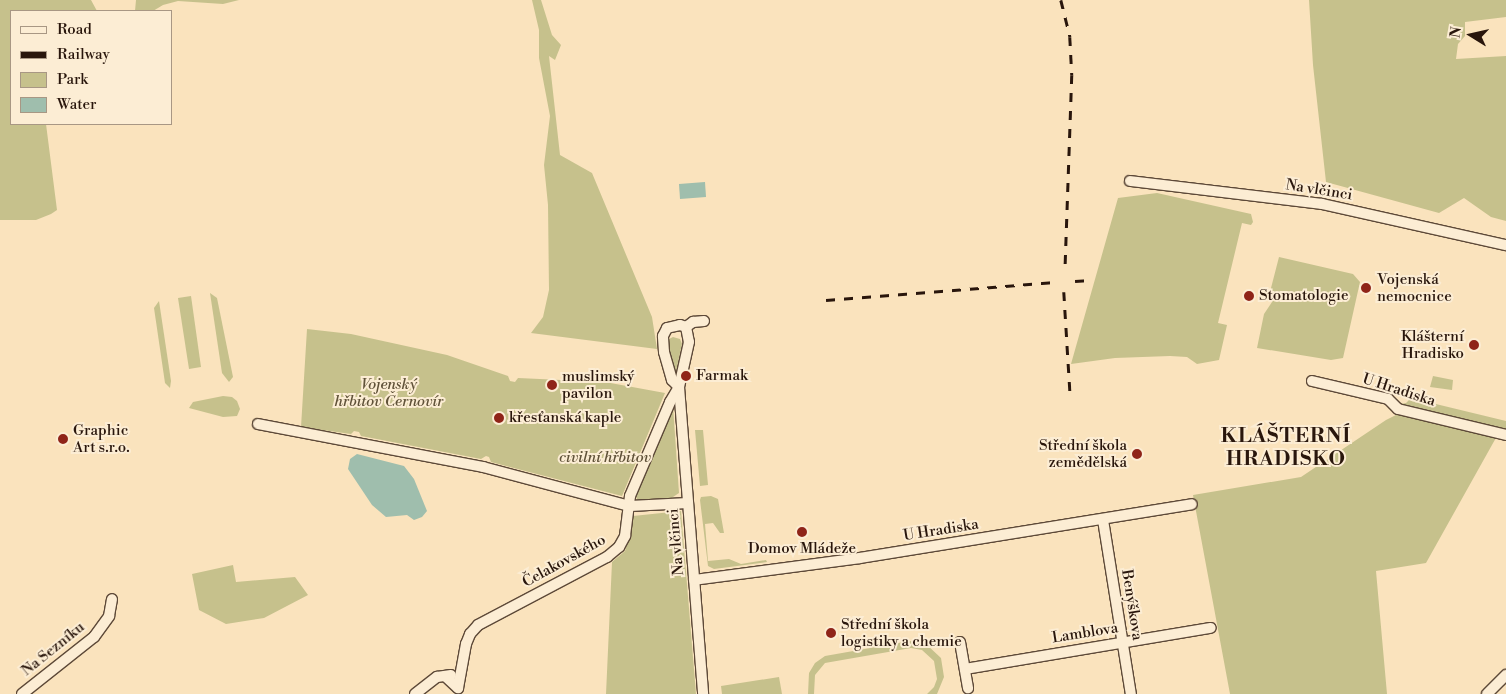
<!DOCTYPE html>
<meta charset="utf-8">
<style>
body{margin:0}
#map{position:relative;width:1506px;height:694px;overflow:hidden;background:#fae3bd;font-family:"Libre Bodoni",serif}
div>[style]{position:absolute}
.green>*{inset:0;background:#c6c18c}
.water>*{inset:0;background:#9fbead}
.roads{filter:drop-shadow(1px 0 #5d4938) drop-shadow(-1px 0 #5d4938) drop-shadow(0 1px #5d4938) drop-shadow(0 -1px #5d4938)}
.minor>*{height:10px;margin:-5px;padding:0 5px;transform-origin:5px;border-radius:5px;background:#fcedd4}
.rail>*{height:2.5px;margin-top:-1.25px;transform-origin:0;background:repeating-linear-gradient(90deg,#29160c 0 9px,transparent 0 18px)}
.dots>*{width:14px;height:14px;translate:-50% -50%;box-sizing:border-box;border:2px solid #fcedd4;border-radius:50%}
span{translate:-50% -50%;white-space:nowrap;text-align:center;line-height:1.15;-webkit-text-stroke:4px #fcedd4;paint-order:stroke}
.street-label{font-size:15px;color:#29160c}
.poi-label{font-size:15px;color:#29160c}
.left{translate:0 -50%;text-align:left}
.right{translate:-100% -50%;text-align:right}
.park-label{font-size:15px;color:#605239;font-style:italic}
.district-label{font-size:20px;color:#29160c;font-weight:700;letter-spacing:1px}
.legend{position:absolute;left:10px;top:10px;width:162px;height:115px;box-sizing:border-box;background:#fcedd4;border:1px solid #a89784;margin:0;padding:6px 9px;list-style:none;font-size:15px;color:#29160c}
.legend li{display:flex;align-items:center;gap:10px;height:25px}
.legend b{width:25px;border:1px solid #a89784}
.north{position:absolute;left:1446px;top:10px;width:50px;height:50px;-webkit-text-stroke:4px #fcedd4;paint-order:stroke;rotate:280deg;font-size:14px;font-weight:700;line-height:20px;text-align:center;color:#29160c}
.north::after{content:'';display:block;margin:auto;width:18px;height:22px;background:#29160c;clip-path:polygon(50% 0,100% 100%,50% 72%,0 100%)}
</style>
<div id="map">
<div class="green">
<i style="clip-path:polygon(0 0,91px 0,97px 11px,11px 11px,11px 124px,46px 124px,57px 210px,51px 214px,36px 220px,0 220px)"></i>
<i style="clip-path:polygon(136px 0,239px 0,223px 4px,178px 1px,163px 5px,153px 11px,135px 11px)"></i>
<i style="clip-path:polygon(532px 0,541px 0,552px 35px,561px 45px,555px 60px,549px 56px,560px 155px,592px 173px,652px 317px,657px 349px,531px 333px,543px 317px,549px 290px,548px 205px,544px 165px,550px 116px,539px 58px,539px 30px)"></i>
<i style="clip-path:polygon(1309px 0,1506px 0,1506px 17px,1465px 22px,1465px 36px,1458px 44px,1456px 59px,1506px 56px,1506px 221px,1491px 217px,1464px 198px,1439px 213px,1326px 182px,1313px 65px)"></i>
<i style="clip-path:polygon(1157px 193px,1251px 214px,1253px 222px,1251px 225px,1242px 223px,1218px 323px,1227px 325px,1219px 360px,1197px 364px,1187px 357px,1170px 356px,1115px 358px,1071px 364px,1118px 198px)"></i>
<i style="clip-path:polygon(1279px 257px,1353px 274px,1360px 282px,1343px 358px,1331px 360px,1257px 348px,1264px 314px,1272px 302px,1271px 288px)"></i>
<i style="clip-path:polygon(210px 293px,217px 298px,233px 377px,229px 382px,222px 373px)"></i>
<i style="clip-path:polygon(191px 296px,201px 367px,189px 369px,178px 298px)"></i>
<i style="clip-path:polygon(159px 301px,171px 381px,170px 388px,165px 383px,154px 308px)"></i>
<i style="clip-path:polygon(307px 329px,351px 334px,447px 355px,508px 376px,510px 381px,515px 382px,518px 378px,605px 382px,665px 393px,622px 496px,491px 462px,489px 457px,486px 456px,481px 459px,361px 436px,359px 432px,354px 431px,351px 434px,301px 427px)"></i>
<i style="clip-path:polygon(673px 337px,680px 339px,682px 344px,675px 376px,667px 346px,667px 340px)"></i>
<i style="clip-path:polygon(1433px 376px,1453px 380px,1452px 390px,1430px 387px)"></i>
<i style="clip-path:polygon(223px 396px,232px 397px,237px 401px,240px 409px,237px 416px,223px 417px,189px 408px,193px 402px)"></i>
<i style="clip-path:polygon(1411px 398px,1506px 421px,1506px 433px,1414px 410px,1400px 404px,1406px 403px)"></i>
<i style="clip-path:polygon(673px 406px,679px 493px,670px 499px,642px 501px,637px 499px,635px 495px)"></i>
<i style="clip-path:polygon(1402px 412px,1497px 436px,1426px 563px,1376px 571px,1387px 694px,1230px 694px,1193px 495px,1301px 477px,1386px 420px)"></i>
<i style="clip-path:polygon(695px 430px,703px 430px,708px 485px,700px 486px)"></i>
<i style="clip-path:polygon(711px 496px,718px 499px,724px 533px,720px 533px,713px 523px,705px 524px,708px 561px,729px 559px,741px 564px,766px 560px,767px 562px,714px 569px,708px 566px,700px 500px,701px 497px)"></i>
<i style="clip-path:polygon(681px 511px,696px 694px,606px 694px,612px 562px,625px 551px,633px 516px)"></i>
<i style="clip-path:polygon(233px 565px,236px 582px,295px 577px,308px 595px,264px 618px,226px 624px,199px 610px,192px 574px)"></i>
<i style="clip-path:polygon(910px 641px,926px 644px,941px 658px,944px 677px,937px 694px,927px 694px,934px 687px,937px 679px,934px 661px,922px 650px,911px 648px,825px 663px,815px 675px,814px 694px,808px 694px,809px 673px,815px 663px,825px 656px)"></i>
<i style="clip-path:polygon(779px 677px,782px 694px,722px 694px,721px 686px)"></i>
</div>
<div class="water">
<i style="clip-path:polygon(705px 182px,706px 197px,680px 199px,679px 184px)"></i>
<i style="clip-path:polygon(357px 454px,404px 466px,414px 479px,427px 511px,422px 517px,414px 520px,407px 515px,386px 517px,372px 505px,348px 469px,350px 459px)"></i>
</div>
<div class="roads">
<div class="minor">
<i style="left:1130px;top:181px;width:193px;rotate:6.8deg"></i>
<i style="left:1322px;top:204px;width:189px;rotate:12.6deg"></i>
<i style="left:686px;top:327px;width:9px;rotate:-36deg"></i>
<i style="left:693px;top:322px;width:11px;rotate:-5deg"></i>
<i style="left:1312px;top:381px;width:78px;rotate:13.3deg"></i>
<i style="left:1388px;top:399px;width:14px;rotate:45deg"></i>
<i style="left:1398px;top:409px;width:111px;rotate:13.5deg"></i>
<i style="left:679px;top:387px;width:10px;rotate:-135deg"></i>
<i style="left:672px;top:380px;width:29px;rotate:-106deg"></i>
<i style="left:664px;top:352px;width:16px;rotate:-94deg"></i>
<i style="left:663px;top:336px;width:9px;rotate:-63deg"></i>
<i style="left:667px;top:328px;width:13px;rotate:-13deg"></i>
<i style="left:680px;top:325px;width:6px;rotate:18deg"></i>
<i style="left:686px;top:327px;width:15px;rotate:79deg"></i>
<i style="left:689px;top:342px;width:46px;rotate:102.5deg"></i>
<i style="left:679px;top:387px;width:308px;rotate:85.5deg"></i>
<i style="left:258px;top:424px;width:229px;rotate:10.8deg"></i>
<i style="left:483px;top:467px;width:152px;rotate:14.9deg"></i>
<i style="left:630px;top:506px;width:58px;rotate:-3deg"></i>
<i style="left:1103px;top:520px;width:176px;rotate:80.9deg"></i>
<i style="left:694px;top:580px;width:167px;rotate:-7.5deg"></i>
<i style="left:860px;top:558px;width:336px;rotate:-9.2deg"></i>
<i style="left:960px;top:642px;width:47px;rotate:80.1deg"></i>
<i style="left:965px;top:669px;width:249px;rotate:-9.5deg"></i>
<i style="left:445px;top:676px;width:18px;rotate:43deg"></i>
<i style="left:458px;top:688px;width:45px;rotate:-79.7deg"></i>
<i style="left:466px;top:644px;width:11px;rotate:-68deg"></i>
<i style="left:470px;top:634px;width:12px;rotate:-48deg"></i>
<i style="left:478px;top:625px;width:146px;rotate:-27.8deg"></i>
<i style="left:607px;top:557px;width:16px;rotate:-40deg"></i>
<i style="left:619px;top:547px;width:13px;rotate:-61deg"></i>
<i style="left:625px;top:536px;width:40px;rotate:-82.9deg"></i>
<i style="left:630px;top:496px;width:102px;rotate:-66.9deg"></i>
<i style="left:670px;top:402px;width:17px;rotate:-59deg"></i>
<i style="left:22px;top:694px;width:92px;rotate:-38.4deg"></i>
<i style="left:94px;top:637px;width:26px;rotate:-54deg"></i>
<i style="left:109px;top:616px;width:17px;rotate:-80deg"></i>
<i style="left:415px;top:694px;width:28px;rotate:-38deg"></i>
<i style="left:437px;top:677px;width:14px;rotate:-8deg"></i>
<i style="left:1487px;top:694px;width:27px;rotate:-45deg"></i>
</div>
</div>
<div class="rail">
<i style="left:1061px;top:0;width:38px;rotate:76deg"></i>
<i style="left:1070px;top:37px;width:38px;rotate:87deg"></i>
<i style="left:1072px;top:75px;width:196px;rotate:92deg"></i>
<i style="left:1075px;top:281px;width:16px;rotate:-4deg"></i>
<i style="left:1064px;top:292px;width:99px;rotate:86.5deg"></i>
<i style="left:826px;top:300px;width:230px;rotate:-4.5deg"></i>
</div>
<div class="dots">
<i style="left:1366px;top:288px;background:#8f2418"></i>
<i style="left:1249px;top:296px;background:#8f2418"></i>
<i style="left:1474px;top:345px;background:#8f2418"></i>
<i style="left:686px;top:376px;background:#8f2418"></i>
<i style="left:552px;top:385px;background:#8f2418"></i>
<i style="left:499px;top:418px;background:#8f2418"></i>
<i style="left:63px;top:439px;background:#8f2418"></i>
<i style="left:1137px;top:454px;background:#8f2418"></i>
<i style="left:802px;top:532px;background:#8f2418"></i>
<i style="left:831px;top:633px;background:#8f2418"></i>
</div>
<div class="street-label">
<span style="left:1319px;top:190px;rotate:9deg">Na vlčinci</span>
<span style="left:1399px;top:390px;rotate:18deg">U Hradiska</span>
<span style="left:941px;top:530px;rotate:-9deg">U Hradiska</span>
<span style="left:676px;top:542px;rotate:-95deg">Na vlčinci</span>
<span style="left:564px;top:561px;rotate:-29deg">Čelakovského</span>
<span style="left:1132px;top:605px;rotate:81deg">Benýškova</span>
<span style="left:1085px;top:633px;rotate:-9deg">Lamblova</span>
<span style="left:53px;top:649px;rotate:-39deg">Na Sezníku</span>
</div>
<div class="poi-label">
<span class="left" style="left:1377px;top:288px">Vojenská<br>nemocnice</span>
<span class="left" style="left:1259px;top:296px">Stomatologie</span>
<span class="right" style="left:1464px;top:345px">Klášterní<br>Hradisko</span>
<span class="left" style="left:562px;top:385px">muslimský<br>pavilon</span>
<span class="left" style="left:696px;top:376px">Farmak</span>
<span class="left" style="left:509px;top:418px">křesťanská kaple</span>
<span class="left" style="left:73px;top:439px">Graphic<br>Art s.r.o.</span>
<span class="right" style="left:1127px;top:454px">Střední škola<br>zemědělská</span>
<span style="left:802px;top:549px">Domov Mládeže</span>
<span class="left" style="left:841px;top:633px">Střední škola<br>logistiky a chemie</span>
</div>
<div class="park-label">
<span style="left:389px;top:393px">Vojenský<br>hřbitov Černovír</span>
<span style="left:605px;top:458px">civilní hřbitov</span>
</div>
<div class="district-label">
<span style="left:1286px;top:448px">KLÁŠTERNÍ<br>HRADISKO</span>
</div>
<ul class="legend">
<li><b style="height:6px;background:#fcedd4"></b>Road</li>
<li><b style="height:6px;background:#29160c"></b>Railway</li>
<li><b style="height:14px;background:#c6c18c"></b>Park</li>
<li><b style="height:14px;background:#9fbead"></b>Water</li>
</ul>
<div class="north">N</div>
</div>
